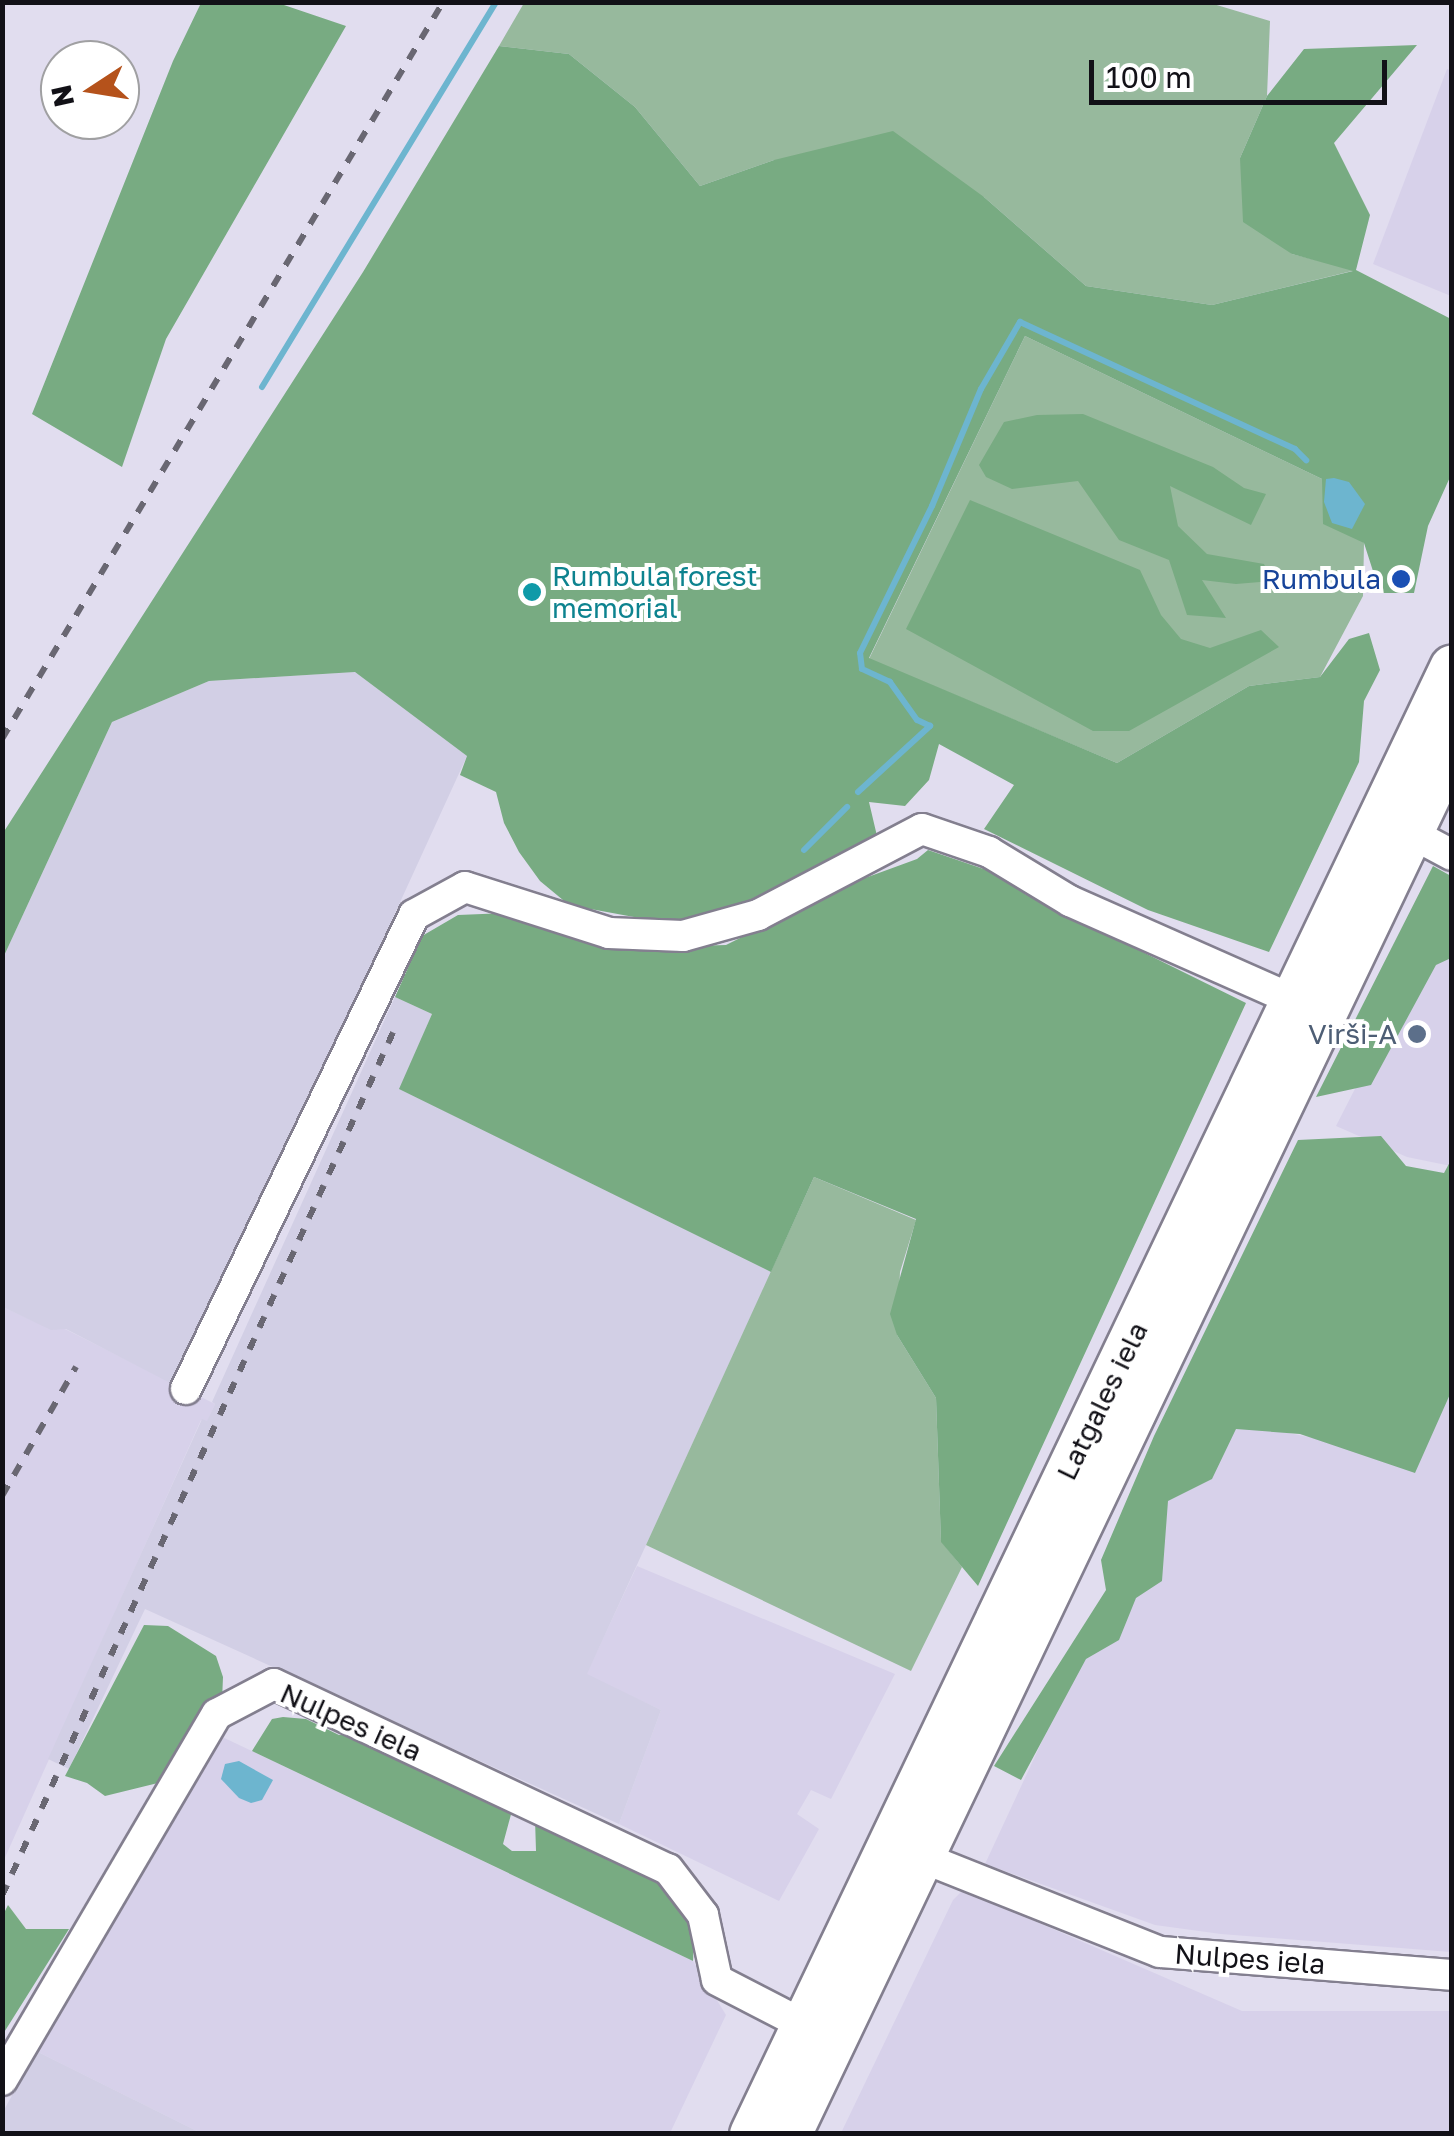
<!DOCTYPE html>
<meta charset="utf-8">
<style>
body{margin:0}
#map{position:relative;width:1454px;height:2136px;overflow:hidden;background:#e1ddef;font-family:"Golos Text",sans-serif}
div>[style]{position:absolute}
.built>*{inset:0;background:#d7d1ea}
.industrial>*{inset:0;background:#d2cfe5}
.green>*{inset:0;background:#97b99d}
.forest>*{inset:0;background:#78ab82}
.water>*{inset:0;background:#6db5cf}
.stream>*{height:6px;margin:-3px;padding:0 3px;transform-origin:3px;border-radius:3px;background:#6db5cf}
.roads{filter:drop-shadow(2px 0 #837f8f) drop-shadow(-2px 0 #837f8f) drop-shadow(0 2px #837f8f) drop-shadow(0 -2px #837f8f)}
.minor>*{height:30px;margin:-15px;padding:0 15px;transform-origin:15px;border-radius:15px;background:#fff}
.highway>*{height:45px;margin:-22.5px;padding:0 22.5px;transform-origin:22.5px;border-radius:22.5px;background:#fff}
.rail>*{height:6px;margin-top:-3px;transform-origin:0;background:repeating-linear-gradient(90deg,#696772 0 12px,transparent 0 24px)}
.dots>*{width:28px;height:28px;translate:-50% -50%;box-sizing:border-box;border:5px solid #fff;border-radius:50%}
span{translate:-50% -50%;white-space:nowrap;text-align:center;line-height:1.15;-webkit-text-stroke:8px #fff;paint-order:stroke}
.culture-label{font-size:28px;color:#0d838f}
.left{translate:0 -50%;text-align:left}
.transit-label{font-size:28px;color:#164399}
.right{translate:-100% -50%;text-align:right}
.service-label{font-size:28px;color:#4e5e75}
.street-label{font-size:28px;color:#121117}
.frame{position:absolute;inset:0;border:5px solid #121117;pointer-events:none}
.north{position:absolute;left:40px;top:40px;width:100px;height:100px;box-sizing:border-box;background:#fff;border:2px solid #a0a0a2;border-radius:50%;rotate:258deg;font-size:28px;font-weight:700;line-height:40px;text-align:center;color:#121117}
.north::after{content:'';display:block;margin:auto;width:35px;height:45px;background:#b5521b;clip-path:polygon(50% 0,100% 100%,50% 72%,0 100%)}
.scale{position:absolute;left:1089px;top:60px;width:298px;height:45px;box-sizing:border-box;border:5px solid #121117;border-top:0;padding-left:12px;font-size:30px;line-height:35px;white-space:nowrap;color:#121117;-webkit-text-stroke:8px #fff;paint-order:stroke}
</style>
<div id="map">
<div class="built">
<i style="clip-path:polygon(1447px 69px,1452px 71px,1451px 296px,1373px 264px)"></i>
<i style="clip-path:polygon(1451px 937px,1451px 1166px,1407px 1157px,1336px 1126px,1430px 942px)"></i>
<i style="clip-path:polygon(3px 1307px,51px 1329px,65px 1329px,215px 1404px,207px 1422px,201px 1420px,3px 1862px)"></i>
<i style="clip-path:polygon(1451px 1391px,1451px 1952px,1221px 1934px,1155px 1925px,985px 1864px,1194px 1414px,1368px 1449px)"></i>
<i style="clip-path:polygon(637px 1566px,895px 1674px,831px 1799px,811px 1790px,797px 1814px,819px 1829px,779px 1901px,619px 1824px,661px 1710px,586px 1675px)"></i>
<i style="clip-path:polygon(216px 1734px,693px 1961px,726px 2015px,670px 2133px,201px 2133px,36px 2051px)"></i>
<i style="clip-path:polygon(963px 1890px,1242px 2011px,1451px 2011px,1451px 2133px,841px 2133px,953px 1900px)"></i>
</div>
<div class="industrial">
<i style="clip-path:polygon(355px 672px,467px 756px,178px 1387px,66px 1329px,51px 1330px,3px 1307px,3px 958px,112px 722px,209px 681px)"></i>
<i style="clip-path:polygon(395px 997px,432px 1014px,400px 1089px,771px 1272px,587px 1674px,661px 1710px,619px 1824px,145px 1609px,69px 1769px,48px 1759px,202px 1419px,207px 1421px,215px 1404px,212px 1402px)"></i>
<i style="clip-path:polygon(36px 2051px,201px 2133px,3px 2133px,3px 2112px)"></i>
</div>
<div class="green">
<i style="clip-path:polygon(524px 3px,1210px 3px,1270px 21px,1267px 96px,1240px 158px,1292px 254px,1356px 270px,1212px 305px,1086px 286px,984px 197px,774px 160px,700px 186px,635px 107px,569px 54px,499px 46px)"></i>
<i style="clip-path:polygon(1025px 336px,1322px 479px,1364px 543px,1363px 596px,1320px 677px,1249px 686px,1117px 763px,869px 659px)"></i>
<i style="clip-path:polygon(814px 1177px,916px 1220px,900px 1272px,897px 1335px,936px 1398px,941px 1541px,962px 1567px,911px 1671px,646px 1545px)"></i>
</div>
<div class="forest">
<i style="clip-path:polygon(201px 3px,278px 3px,346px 26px,166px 339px,122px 467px,32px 414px,173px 61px)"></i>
<i style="clip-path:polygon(1417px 45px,1334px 143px,1370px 215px,1356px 270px,1451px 319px,1451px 475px,1428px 526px,1414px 593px,1380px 593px,1364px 543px,1323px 524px,1322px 479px,1025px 336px,869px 658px,1117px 763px,1249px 686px,1320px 677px,1349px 639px,1369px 633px,1380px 670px,1364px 701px,1359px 762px,1269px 952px,1148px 910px,984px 829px,1014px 785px,939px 744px,929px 780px,905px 806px,869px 802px,877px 836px,722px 914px,661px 922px,569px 905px,540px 881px,519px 852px,504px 823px,496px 792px,460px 775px,467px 756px,355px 672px,209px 681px,112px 722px,3px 958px,3px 833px,363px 272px,499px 46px,569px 54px,635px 107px,700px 186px,774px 160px,893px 131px,984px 197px,1086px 286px,1212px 305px,1353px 271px,1292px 254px,1243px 222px,1240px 158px,1267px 96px,1304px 49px)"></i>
<i style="clip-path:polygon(1083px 414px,1213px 467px,1244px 488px,1266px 494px,1251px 525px,1170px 486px,1178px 526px,1207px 554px,1264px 564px,1272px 581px,1236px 584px,1202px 580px,1226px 618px,1187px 615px,1169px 560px,1119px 540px,1078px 481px,1012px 489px,986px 477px,979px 465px,1004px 422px,1037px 415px)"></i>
<i style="clip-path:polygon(970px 500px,1140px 570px,1161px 615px,1181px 639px,1210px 648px,1261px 630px,1279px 647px,1129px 731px,1093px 731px,906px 629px)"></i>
<i style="clip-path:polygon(928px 850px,1013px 879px,1025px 894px,1246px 1003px,978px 1586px,941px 1542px,936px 1398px,897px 1335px,890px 1314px,916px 1219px,814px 1177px,771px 1272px,399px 1089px,432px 1014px,395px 997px,422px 936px,458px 915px,507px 913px,657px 947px,726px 945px,846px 885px,917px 859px)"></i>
<i style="clip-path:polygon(1433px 866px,1451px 876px,1451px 958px,1436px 965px,1371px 1085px,1316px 1097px)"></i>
<i style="clip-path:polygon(1381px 1136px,1406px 1166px,1444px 1173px,1451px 1160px,1451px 1392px,1415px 1473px,1300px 1434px,1236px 1429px,1212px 1479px,1168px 1501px,1162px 1581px,1136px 1598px,1119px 1640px,1086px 1659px,1021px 1780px,994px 1766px,1106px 1590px,1101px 1560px,1154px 1436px,1298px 1140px)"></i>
<i style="clip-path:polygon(144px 1625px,168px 1626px,216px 1656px,223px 1677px,222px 1701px,162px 1782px,105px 1796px,87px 1783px,65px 1776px)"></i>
<i style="clip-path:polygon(283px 1717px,306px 1719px,339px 1735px,365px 1733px,513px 1807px,503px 1844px,512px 1851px,536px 1851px,535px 1819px,668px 1878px,695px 1918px,693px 1961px,252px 1751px,272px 1719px)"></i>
<i style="clip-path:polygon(8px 1905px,26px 1929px,69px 1929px,3px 2034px,2px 1917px)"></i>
</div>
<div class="water">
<i style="clip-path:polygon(1334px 478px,1349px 482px,1365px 504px,1352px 529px,1332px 523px,1324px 502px,1326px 479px)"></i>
<i style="clip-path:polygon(239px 1761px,273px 1780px,262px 1800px,251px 1803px,239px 1798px,221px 1779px,225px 1764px)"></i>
</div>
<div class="stream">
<i style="left:262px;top:387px;width:451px;rotate:-58.7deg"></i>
<i style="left:858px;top:792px;width:98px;rotate:-42.5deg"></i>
<i style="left:930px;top:726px;width:14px;rotate:-155deg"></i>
<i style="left:917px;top:720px;width:47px;rotate:-125.4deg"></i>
<i style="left:890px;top:682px;width:31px;rotate:-155deg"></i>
<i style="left:862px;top:669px;width:16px;rotate:-97deg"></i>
<i style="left:860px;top:653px;width:164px;rotate:-63.9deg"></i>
<i style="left:932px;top:506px;width:127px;rotate:-67.3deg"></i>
<i style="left:981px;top:389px;width:78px;rotate:-59.8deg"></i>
<i style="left:1020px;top:322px;width:303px;rotate:24.8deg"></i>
<i style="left:1295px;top:449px;width:16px;rotate:45deg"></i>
<i style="left:804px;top:850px;width:61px;rotate:-45deg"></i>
</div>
<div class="roads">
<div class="minor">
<i style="left:1409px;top:832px;width:49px;rotate:28.1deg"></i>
<i style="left:186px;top:1389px;width:526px;rotate:-64.31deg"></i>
<i style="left:414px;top:915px;width:58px;rotate:-28.8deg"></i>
<i style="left:465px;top:887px;width:151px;rotate:17.7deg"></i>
<i style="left:609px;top:933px;width:74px;rotate:2.3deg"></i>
<i style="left:683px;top:936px;width:78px;rotate:-15.6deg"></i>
<i style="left:758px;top:915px;width:185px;rotate:-27.7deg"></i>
<i style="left:922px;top:829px;width:71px;rotate:18.9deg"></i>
<i style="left:989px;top:852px;width:95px;rotate:31.2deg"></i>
<i style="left:1070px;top:901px;width:264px;rotate:23.9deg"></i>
<i style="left:906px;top:1851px;width:273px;rotate:21.7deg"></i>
<i style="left:1160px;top:1952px;width:293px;rotate:4.5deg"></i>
<i style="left:2px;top:2080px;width:424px;rotate:-59.6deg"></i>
<i style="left:217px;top:1714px;width:64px;rotate:-27.8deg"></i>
<i style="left:274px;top:1684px;width:435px;rotate:25.2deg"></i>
<i style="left:668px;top:1869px;width:58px;rotate:52.7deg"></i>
<i style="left:703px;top:1915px;width:66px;rotate:77.8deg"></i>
<i style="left:717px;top:1980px;width:98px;rotate:27.3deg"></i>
</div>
<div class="highway">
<i style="left:752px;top:2134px;width:1625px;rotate:-64.48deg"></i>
<i style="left:788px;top:2134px;width:1540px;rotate:-64.47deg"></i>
</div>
</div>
<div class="rail">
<i style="left:2px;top:739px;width:859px;rotate:-59.1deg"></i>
<i style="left:2px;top:1496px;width:149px;rotate:-60.2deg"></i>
<i style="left:2px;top:1896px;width:955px;rotate:-65.64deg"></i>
</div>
<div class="dots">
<i style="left:1401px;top:579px;background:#1a4fb4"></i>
<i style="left:532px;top:592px;background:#0f9aa8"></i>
<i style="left:1417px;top:1034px;background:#5c6f8a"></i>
</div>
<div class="culture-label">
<span class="left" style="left:552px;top:592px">Rumbula forest<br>memorial</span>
</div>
<div class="transit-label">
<span class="right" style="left:1381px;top:579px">Rumbula</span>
</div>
<div class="service-label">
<span class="right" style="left:1397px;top:1034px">Virši-A</span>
</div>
<div class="street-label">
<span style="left:1102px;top:1401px;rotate:-64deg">Latgales iela</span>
<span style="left:351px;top:1722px;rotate:24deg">Nulpes iela</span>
<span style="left:1250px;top:1959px;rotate:4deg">Nulpes iela</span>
</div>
<div class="frame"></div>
<div class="north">N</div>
<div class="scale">100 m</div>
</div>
